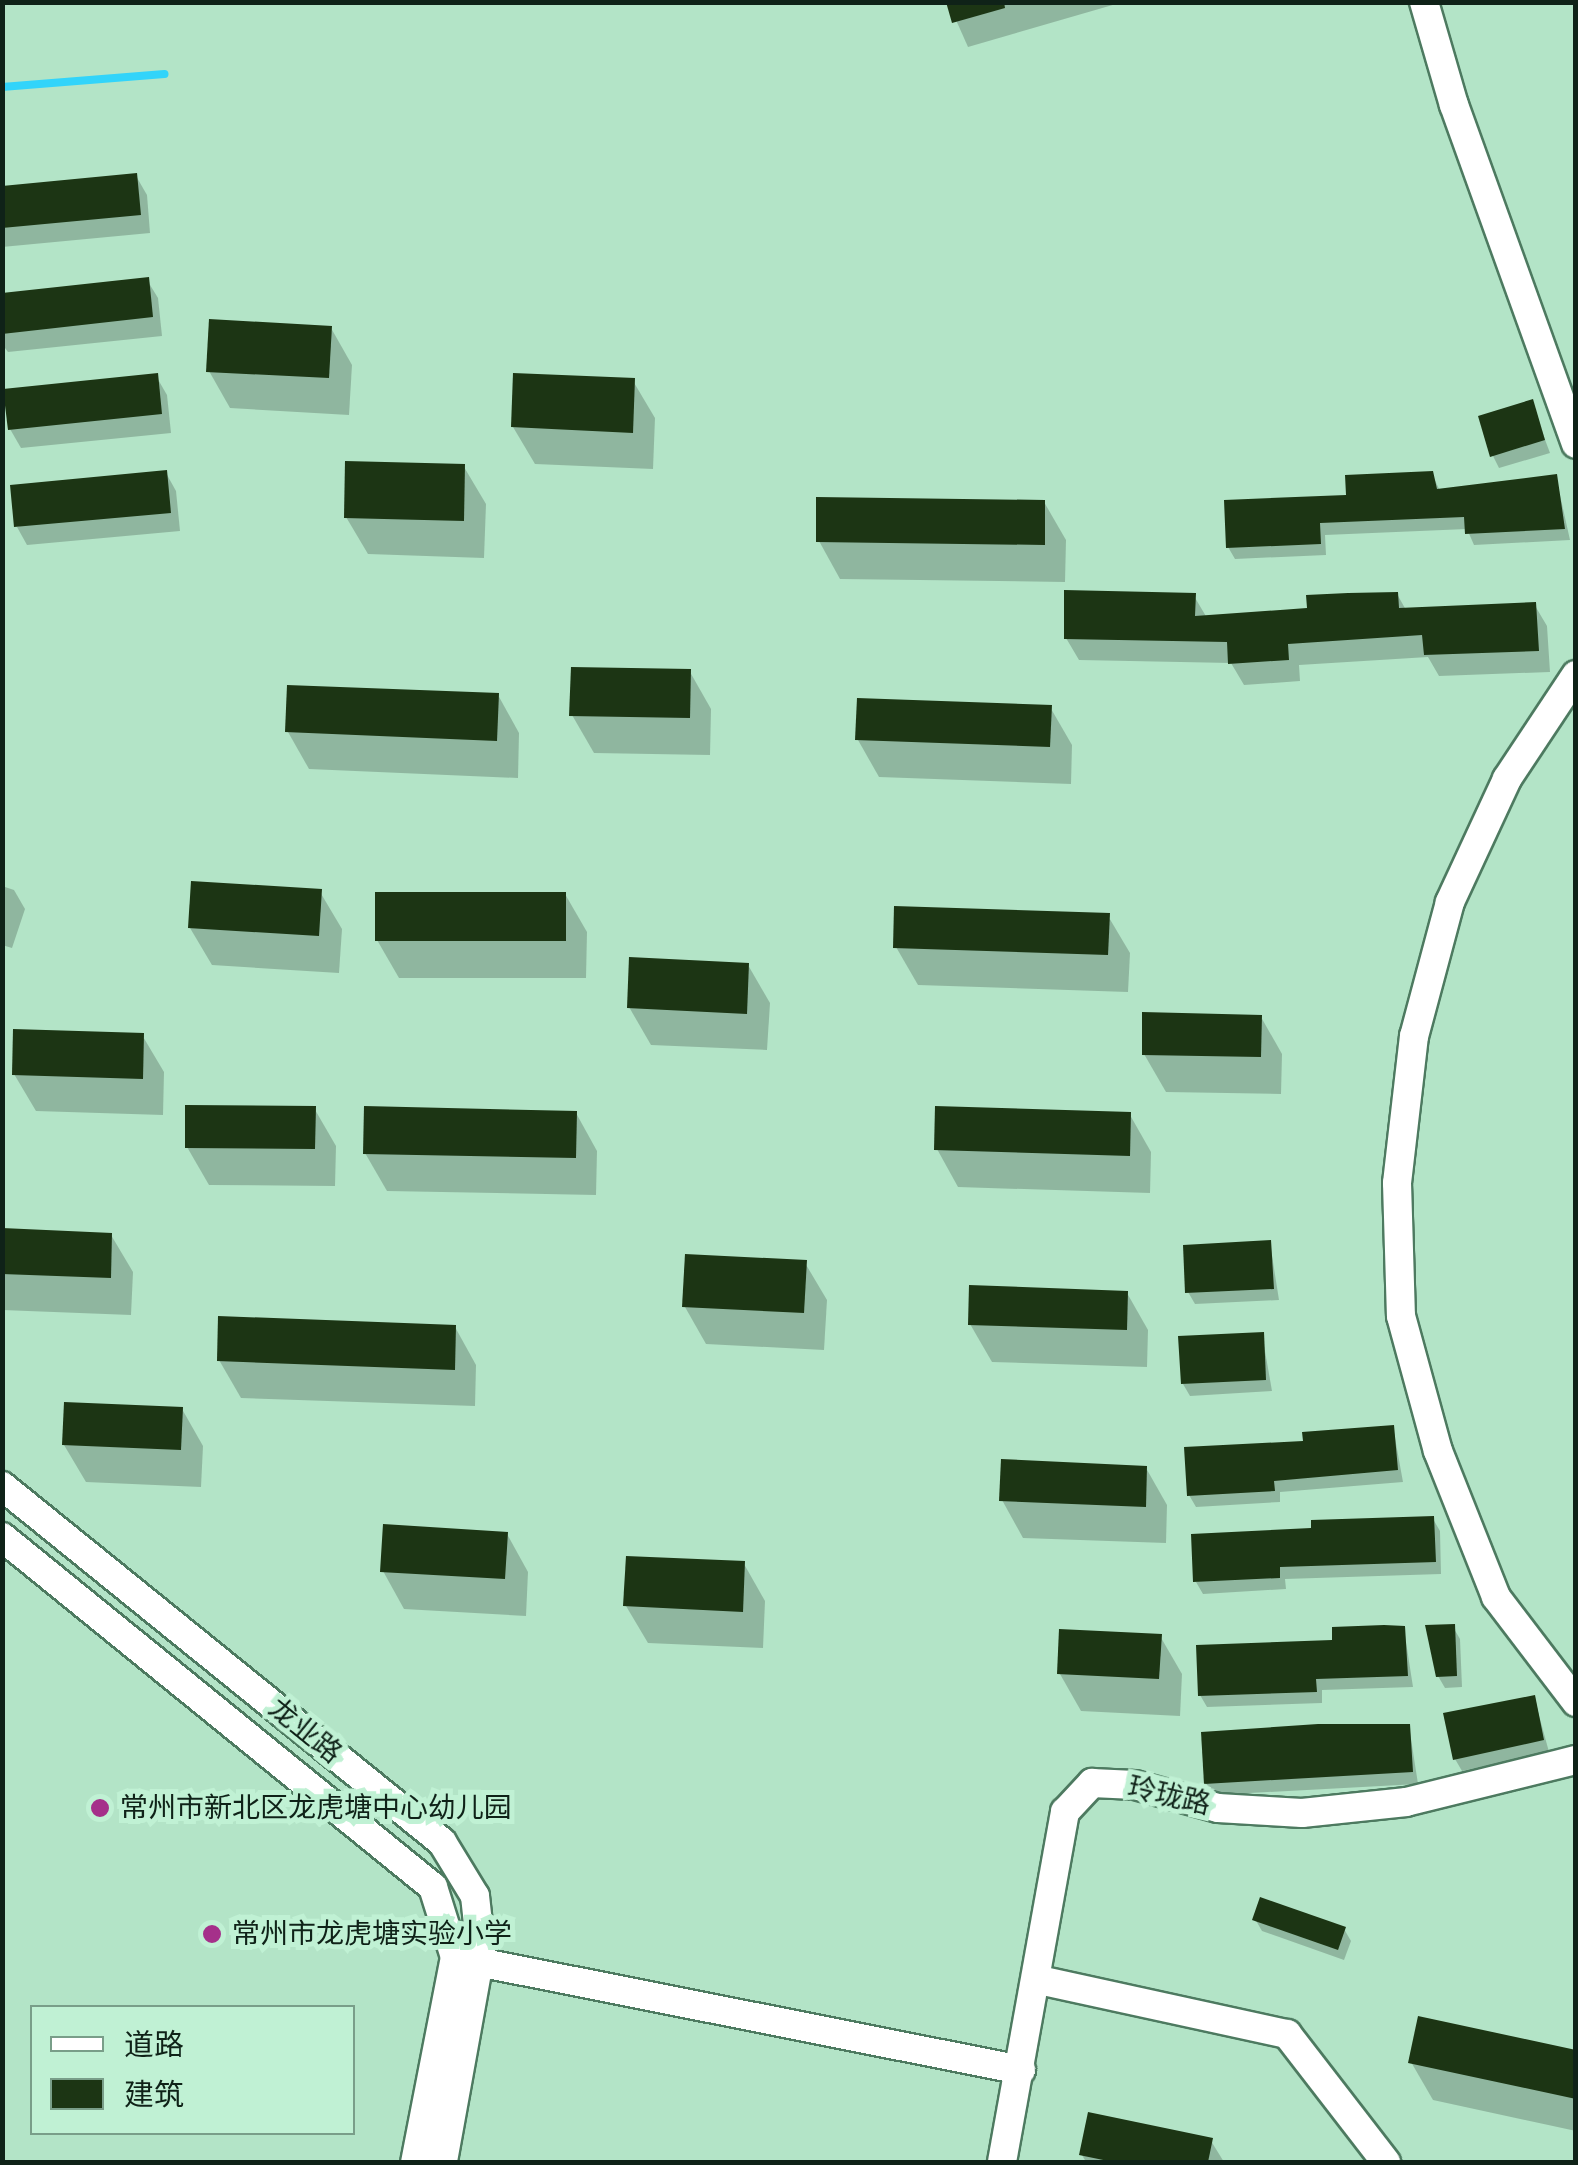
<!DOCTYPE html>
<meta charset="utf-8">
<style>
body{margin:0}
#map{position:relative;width:1578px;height:2165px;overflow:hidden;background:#b3e4c7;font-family:Poppins,"Noto Sans SC",sans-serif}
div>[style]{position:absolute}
.shadow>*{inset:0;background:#0003}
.stream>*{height:8px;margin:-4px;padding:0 4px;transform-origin:4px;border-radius:4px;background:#32d4fa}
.building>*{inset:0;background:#1c3514}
.roads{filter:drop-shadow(2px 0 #4d7a60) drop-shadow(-2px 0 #4d7a60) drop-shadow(0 2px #4d7a60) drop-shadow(0 -2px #4d7a60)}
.minor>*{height:28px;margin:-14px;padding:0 14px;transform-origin:14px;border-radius:14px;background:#fff}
.dots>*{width:28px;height:28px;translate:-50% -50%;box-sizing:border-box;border:5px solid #c0f1d4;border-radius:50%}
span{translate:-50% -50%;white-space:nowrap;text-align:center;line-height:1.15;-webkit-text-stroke:10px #c0f1d4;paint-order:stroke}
.street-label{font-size:28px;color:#0f2218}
.poi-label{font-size:28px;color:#0f2218}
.left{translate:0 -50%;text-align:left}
.frame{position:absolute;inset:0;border:5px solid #0f2218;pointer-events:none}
.legend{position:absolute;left:30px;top:2005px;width:325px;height:130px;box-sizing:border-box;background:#c0f1d4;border:2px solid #799e89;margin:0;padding:12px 18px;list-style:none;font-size:30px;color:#0f2218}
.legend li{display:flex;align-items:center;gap:20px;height:50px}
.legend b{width:50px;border:2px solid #799e89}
</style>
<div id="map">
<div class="shadow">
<i style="clip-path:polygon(948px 2px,1123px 2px,968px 47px)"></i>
<i style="clip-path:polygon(136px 176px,147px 195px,150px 233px,2px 247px,2px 189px)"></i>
<i style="clip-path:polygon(147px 280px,158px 298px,162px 336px,8px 352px,2px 344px,2px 295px)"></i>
<i style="clip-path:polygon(331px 328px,352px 365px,349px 415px,230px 408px,209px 371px)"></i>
<i style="clip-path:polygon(156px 376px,167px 395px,171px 433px,21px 448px,10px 429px)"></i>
<i style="clip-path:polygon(633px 381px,655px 418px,653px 469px,535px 464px,513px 427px)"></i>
<i style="clip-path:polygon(1531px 402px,1550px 453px,1499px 468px,1493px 456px)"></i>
<i style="clip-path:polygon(464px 467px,486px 504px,484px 558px,368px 554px,346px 517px)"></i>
<i style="clip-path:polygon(166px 473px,176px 491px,180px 531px,27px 545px,17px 527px)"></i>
<i style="clip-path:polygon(1432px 474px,1440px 491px,1556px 477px,1570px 540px,1474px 545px,1467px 529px,1325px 535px,1326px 555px,1235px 559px,1228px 547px)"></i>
<i style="clip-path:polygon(1044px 502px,1066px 540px,1065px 582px,840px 579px,819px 541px)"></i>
<i style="clip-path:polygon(1397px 594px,1406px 610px,1534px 604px,1547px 626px,1550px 672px,1439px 676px,1428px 657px,1299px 665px,1300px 681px,1244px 685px,1231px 663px,1079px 660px,1066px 638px,1194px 596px,1207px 618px,1310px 611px)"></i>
<i style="clip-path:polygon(690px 672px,711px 709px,710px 755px,594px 753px,572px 715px)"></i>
<i style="clip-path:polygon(498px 695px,519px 733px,518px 778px,309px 769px,288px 732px)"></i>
<i style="clip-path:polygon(1050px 707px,1072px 745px,1071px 784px,879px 777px,858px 740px)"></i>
<i style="clip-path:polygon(2px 886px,14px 890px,25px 909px,12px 948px,2px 945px)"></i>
<i style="clip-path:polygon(320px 892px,342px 929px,339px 973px,212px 965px,190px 928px)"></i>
<i style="clip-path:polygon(565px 894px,587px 932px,586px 978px,399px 978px,377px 940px)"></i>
<i style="clip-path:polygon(1108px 916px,1130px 953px,1128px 992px,918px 985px,896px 947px)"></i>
<i style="clip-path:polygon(748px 965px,770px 1003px,767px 1050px,651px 1045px,629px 1007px)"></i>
<i style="clip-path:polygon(1261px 1017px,1282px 1054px,1281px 1094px,1166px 1092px,1144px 1054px)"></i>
<i style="clip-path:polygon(142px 1035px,164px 1072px,163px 1115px,36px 1111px,14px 1074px)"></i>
<i style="clip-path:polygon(314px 1108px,336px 1146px,335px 1186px,209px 1185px,187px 1147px)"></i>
<i style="clip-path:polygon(576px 1113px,597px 1151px,596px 1195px,387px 1191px,365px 1153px)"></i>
<i style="clip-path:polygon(1130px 1115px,1151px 1152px,1150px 1193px,958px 1187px,937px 1149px)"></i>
<i style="clip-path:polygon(2px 1231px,111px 1235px,133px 1272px,131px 1315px,2px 1310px)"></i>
<i style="clip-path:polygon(1270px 1243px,1279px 1300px,1195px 1304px,1188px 1292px)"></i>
<i style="clip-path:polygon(805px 1263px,827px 1300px,824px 1350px,706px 1344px,685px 1307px)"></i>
<i style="clip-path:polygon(1127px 1293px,1148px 1330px,1147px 1367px,992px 1362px,970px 1324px)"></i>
<i style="clip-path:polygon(455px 1327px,476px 1365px,475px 1406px,241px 1398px,219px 1360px)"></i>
<i style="clip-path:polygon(1262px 1334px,1272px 1391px,1190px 1396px,1183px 1384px)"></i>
<i style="clip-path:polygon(182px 1409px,203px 1446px,201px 1487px,86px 1482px,64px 1445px)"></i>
<i style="clip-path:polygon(1393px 1427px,1403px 1482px,1280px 1492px,1280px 1502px,1196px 1507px,1189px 1495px,1306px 1443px)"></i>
<i style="clip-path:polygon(1146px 1468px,1167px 1505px,1166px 1543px,1023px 1538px,1002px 1500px)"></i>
<i style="clip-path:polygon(1433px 1519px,1440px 1531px,1441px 1574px,1285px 1579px,1286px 1589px,1203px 1594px,1196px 1582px,1314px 1530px)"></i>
<i style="clip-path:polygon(507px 1534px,528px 1572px,526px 1616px,404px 1609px,383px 1571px)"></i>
<i style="clip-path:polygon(744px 1564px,765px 1601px,763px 1648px,648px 1643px,626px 1606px)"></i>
<i style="clip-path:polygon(1453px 1627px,1460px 1639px,1462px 1687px,1445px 1688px,1438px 1676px)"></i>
<i style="clip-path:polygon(1404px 1629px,1413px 1687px,1322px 1690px,1322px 1703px,1207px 1707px,1200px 1695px,1335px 1643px)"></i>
<i style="clip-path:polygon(1160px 1636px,1182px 1674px,1180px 1716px,1081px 1711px,1060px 1674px)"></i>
<i style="clip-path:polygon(1534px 1697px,1549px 1752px,1462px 1771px,1455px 1759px)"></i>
<i style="clip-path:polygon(1409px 1726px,1418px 1784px,1213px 1795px,1206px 1783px)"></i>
<i style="clip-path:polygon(1255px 1919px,1344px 1929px,1351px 1941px,1344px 1960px,1262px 1931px)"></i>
<i style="clip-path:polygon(1576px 2053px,1576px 2131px,1433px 2100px,1411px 2062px)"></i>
<i style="clip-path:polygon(1211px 2141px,1224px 2162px,1086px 2162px,1082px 2155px)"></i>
</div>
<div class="stream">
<i style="left:2px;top:87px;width:163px;rotate:-4.6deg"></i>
</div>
<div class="building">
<i style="clip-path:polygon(946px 2px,1004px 2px,1005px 8px,952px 23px)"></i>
<i style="clip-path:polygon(137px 173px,141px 215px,2px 228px,2px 186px)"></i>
<i style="clip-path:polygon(149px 277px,153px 317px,2px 334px,2px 293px)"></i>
<i style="clip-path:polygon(209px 319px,332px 326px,329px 378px,206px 372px)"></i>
<i style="clip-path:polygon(158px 373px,162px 414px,8px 430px,3px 389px)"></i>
<i style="clip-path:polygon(513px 373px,635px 378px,633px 433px,511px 427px)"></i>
<i style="clip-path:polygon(1533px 399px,1545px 440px,1490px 457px,1478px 416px)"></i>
<i style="clip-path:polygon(345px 461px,465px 464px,464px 521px,344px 518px)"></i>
<i style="clip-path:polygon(167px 470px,171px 513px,14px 527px,10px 485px)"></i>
<i style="clip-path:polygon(1433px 471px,1437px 489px,1557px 474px,1565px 529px,1465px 534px,1464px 517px,1320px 523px,1321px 544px,1226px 548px,1224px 500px,1346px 495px,1345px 475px)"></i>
<i style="clip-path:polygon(816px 497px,1045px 500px,1045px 545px,816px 542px)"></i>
<i style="clip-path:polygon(1064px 590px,1196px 593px,1195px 616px,1307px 608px,1306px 595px,1348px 593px,1398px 592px,1399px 608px,1536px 602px,1539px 651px,1424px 655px,1422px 635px,1288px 644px,1289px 660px,1228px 664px,1227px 642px,1064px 639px)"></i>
<i style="clip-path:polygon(571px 667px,691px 669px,690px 718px,569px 716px)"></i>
<i style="clip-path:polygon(287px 685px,499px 693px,497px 741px,285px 732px)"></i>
<i style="clip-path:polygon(857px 698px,1052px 705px,1050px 747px,855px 740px)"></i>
<i style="clip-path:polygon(191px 881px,322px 889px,319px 936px,188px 928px)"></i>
<i style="clip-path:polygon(375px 892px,566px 892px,566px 941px,375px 941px)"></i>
<i style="clip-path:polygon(894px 906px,1110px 913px,1108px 955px,893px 948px)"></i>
<i style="clip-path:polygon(629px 957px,749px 963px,747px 1014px,627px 1008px)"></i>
<i style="clip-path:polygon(1142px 1012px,1262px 1015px,1261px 1057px,1142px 1055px)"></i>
<i style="clip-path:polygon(13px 1029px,144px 1033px,143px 1079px,12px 1075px)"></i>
<i style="clip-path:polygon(185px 1105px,316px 1106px,315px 1149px,185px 1148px)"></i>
<i style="clip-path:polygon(364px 1106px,577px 1111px,576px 1158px,363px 1154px)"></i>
<i style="clip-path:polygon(935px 1106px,1131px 1112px,1130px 1156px,934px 1150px)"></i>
<i style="clip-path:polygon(2px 1228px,112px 1233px,111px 1278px,2px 1274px)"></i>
<i style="clip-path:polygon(1271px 1240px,1274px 1289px,1185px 1293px,1183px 1245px)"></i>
<i style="clip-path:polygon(685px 1254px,807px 1260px,804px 1313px,682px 1307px)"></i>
<i style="clip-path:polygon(969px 1285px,1128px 1291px,1127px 1330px,968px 1325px)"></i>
<i style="clip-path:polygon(218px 1316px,456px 1325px,455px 1370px,217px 1361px)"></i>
<i style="clip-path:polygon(1264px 1332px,1266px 1380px,1181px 1384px,1178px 1336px)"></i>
<i style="clip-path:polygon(64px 1402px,183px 1407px,181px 1450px,62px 1445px)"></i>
<i style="clip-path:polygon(1394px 1425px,1398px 1470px,1274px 1481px,1275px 1491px,1187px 1496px,1184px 1447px,1303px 1441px,1302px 1432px)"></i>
<i style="clip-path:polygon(1001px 1459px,1147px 1466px,1146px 1507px,999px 1501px)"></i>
<i style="clip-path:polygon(1434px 1516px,1436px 1562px,1280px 1567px,1280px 1578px,1193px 1582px,1191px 1534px,1311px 1528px,1311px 1520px)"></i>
<i style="clip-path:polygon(383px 1524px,508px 1532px,505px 1579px,380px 1572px)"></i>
<i style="clip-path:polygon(626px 1556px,745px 1561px,743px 1612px,623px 1606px)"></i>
<i style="clip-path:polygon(1455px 1624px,1457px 1676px,1436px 1677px,1425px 1625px)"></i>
<i style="clip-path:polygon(1384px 1625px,1405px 1626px,1408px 1676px,1316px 1679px,1317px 1692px,1198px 1696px,1196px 1645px,1332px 1640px,1332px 1627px)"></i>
<i style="clip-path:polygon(1059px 1629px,1162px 1634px,1159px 1679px,1057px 1674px)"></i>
<i style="clip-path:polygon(1535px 1695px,1544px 1740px,1453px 1760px,1443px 1713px)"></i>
<i style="clip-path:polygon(1318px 1724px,1410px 1724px,1413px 1772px,1204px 1784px,1201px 1732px)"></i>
<i style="clip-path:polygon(1260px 1897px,1346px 1927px,1338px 1950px,1252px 1920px)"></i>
<i style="clip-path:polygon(1418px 2016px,1576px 2050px,1576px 2099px,1408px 2063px)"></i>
<i style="clip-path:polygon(1088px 2112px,1213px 2138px,1208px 2162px,1113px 2162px,1079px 2155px)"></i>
</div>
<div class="roads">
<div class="minor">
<i style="left:1424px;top:2px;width:107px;rotate:73.8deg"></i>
<i style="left:1454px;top:105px;width:360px;rotate:70.2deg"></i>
<i style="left:1576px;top:675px;width:125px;rotate:123.6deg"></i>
<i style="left:1507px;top:779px;width:136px;rotate:114.9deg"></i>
<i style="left:1450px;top:902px;width:139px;rotate:105deg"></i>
<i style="left:1414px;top:1036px;width:148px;rotate:96.6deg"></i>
<i style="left:1397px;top:1183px;width:133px;rotate:88.3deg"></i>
<i style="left:1401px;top:1316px;width:140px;rotate:74.7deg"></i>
<i style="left:1438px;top:1451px;width:157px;rotate:68.3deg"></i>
<i style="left:1496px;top:1597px;width:132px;rotate:52.7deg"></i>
<i style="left:2px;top:1486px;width:566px;rotate:38.98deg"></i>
<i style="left:442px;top:1842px;width:63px;rotate:58.6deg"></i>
<i style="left:475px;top:1896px;width:54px;rotate:83.7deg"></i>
<i style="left:481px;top:1950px;width:215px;rotate:100.2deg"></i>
<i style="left:2px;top:1537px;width:555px;rotate:39.08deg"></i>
<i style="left:433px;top:1887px;width:73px;rotate:72.6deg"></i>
<i style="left:455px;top:1957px;width:209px;rotate:101deg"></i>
<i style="left:463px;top:1959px;width:569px;rotate:11.25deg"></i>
<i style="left:1039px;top:1980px;width:254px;rotate:12.3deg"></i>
<i style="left:1287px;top:2034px;width:162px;rotate:52.3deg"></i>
<i style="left:1002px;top:2162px;width:356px;rotate:-79.8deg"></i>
<i style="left:1065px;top:1812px;width:40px;rotate:-47deg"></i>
<i style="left:1092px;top:1783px;width:43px;rotate:2.7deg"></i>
<i style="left:1135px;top:1785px;width:86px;rotate:15.5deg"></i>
<i style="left:1218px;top:1808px;width:84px;rotate:3.4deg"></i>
<i style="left:1302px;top:1813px;width:105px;rotate:-6deg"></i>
<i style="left:1406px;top:1802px;width:175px;rotate:-13.9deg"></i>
</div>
</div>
<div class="dots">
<i style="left:100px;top:1808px;background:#a5308a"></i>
<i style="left:212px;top:1934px;background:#a5308a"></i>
</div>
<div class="street-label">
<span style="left:305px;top:1731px;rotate:39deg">龙业路</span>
<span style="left:1169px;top:1796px;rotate:13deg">玲珑路</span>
</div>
<div class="poi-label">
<span class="left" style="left:120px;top:1808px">常州市新北区龙虎塘中心幼儿园</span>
<span class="left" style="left:232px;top:1934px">常州市龙虎塘实验小学</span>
</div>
<div class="frame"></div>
<ul class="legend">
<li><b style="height:12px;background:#fff"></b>道路</li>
<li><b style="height:28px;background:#1c3514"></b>建筑</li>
</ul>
</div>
